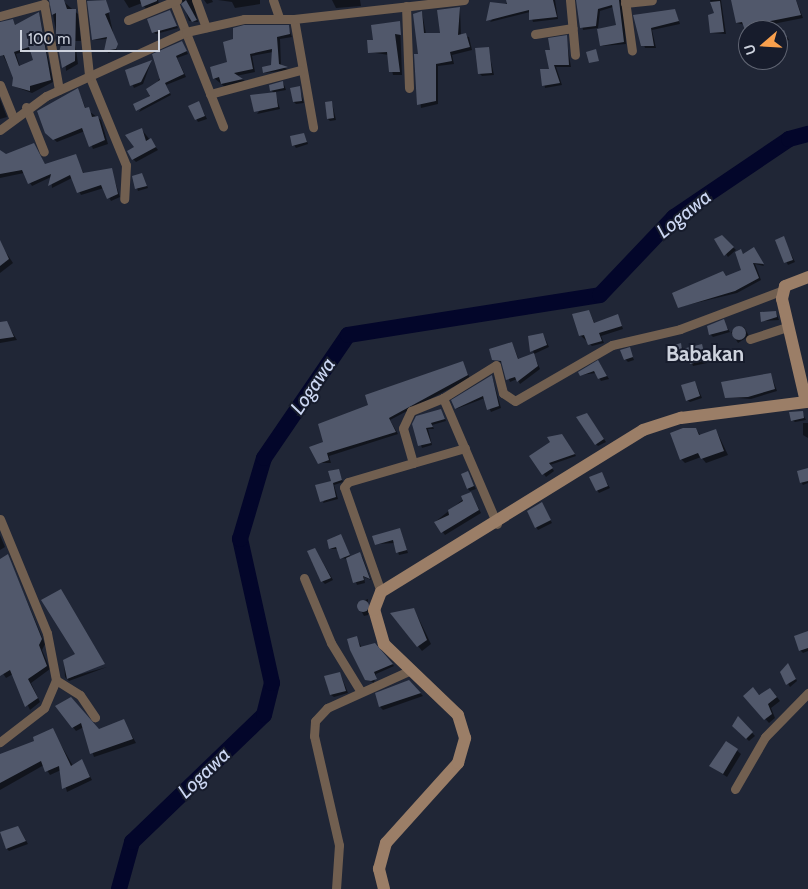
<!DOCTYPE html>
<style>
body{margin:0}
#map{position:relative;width:808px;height:889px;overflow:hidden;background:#202636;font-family:Cabin,sans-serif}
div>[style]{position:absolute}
.shadow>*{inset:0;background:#0007}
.river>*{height:16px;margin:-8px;padding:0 8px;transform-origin:8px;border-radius:8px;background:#03062a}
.building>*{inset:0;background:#51586b}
.round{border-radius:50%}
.minor>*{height:9px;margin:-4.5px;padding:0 4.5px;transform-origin:4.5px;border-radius:4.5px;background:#715f50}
.secondary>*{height:12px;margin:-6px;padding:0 6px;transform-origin:6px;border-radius:6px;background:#9b7e67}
span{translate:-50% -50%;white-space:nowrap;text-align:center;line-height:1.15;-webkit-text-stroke:4px #171c2c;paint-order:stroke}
.water-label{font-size:20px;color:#ccd7f3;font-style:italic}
.quarter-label{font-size:21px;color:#ced3de;font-weight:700}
.north{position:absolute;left:738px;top:20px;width:50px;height:50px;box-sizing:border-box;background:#171c2c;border:1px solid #606573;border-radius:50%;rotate:251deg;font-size:14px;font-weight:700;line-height:20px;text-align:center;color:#ced3de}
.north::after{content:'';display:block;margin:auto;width:18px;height:22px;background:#f9a04d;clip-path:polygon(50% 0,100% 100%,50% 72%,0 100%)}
.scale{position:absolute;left:20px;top:30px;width:140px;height:22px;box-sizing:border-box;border:2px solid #ced3de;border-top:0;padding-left:6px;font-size:15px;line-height:18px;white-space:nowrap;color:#ced3de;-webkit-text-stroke:4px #171c2c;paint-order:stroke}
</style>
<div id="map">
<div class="shadow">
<i style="clip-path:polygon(106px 0,117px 51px,108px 53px,107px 39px,93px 40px,89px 2px)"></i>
<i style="clip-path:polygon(124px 0,158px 0,159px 4px,146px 9px,142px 3px,129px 8px)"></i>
<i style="clip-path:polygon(182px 0,193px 0,198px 22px,189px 21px)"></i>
<i style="clip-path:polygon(204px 0,212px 0,213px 2px,207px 4px)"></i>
<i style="clip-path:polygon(260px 0,260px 4px,235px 8px,232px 2px,218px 0)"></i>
<i style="clip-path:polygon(332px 0,360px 0,361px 6px,336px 8px)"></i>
<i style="clip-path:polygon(509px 0,555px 0,558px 19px,533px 22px,530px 12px,490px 22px)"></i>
<i style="clip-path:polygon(577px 0,623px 0,626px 44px,602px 46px,617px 26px,613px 7px,600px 11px,598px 28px,583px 30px)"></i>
<i style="clip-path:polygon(710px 0,721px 0,726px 34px,711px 33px,715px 14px)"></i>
<i style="clip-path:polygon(734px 0,796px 0,803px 18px,763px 26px,764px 30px,748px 30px,748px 34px,745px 25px,737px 23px)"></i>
<i style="clip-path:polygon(64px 2px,78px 14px,81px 41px,75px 41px,78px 64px,66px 71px,64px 40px,57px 37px,53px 14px)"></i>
<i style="clip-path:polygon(460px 8px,461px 36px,469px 37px,472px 50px,452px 55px,454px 64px,438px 66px,438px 104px,421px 108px,415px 55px,419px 55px,422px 12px,426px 34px,442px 34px,438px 11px)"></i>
<i style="clip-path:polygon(675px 10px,680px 24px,652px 30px,656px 48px,645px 48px,635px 16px)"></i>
<i style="clip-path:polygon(170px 11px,178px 28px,156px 34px,153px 32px)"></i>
<i style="clip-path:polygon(evenodd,39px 13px,53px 82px,32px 93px,13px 86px,14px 78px,0 49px,0 33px,13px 20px,16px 26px,39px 13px,31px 50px,35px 61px,20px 67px,16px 54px,31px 50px)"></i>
<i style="clip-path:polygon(400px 23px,402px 75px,393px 75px,389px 55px,369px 52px,375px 41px)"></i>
<i style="clip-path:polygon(288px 27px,292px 37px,280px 39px,281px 66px,289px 70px,264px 73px,264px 68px,272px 66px,273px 52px,252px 56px,255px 72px,236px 76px,245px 81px,225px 87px,214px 78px,228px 63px)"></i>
<i style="clip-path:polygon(784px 32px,789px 40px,778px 45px,778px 34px)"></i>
<i style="clip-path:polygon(566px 37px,571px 67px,556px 67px,562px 85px,545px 88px,542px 70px,550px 70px,551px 51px)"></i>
<i style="clip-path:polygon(182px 42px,188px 54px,177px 58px,186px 77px,166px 85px,171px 95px,139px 112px)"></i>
<i style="clip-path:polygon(488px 48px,494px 75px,482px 76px,480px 74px)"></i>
<i style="clip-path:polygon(151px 62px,143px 84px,134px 88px,126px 71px)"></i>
<i style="clip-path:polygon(283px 82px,286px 90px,275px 92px,280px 109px,257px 114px,274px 93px,271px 90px)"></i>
<i style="clip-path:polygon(299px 88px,304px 103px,296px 104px,294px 102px)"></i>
<i style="clip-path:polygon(78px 90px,86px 109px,101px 120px,108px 144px,93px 149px,85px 131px,57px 142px,50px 136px)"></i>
<i style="clip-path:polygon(0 99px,7px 117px,0 119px)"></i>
<i style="clip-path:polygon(199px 103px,207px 119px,198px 122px,190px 107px)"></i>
<i style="clip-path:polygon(332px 103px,336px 120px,330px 121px,328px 119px)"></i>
<i style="clip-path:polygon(142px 130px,158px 150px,136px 162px,133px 159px)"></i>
<i style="clip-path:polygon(304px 134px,308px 144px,296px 148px,294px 145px)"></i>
<i style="clip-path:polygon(36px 148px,46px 166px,75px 156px,84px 174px,111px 169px,120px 197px,111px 201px,104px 188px,81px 195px,72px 178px,52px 188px,51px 177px,32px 186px,24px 173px,0 178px,0 152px,18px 162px)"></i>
<i style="clip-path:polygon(142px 174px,148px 188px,138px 191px,133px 177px)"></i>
<i style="clip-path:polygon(722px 237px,736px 250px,728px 257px,716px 239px)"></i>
<i style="clip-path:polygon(783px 238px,795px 262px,788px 265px,776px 241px)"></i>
<i style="clip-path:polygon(1px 245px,13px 263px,0 273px,0 246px)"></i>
<i style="clip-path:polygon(741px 251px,744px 255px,756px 251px,764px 266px,755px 264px,761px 280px,737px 293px,679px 307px,743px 271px)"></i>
<i style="clip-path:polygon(589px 311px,595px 324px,618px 316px,623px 329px,601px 336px,604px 343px,592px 346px,580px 335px)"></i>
<i style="clip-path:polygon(776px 312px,779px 320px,763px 321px)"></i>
<i style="clip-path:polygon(723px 321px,730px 332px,713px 337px,710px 334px)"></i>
<i style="clip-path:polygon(6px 322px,17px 340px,0 343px,0 323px)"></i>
<i style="clip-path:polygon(744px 327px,749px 336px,738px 343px,731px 332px)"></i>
<i style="clip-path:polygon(543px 334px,549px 347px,534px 354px,529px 337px)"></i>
<i style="clip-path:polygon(512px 343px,519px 360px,534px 355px,540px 369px,520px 384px,517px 379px,510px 382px,503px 363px,493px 359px)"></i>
<i style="clip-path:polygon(680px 344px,684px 350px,702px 346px,707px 363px,693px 366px,689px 356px,676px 361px)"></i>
<i style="clip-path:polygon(629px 349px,634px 360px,628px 362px,625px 359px)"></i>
<i style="clip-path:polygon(462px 363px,470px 378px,390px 420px,398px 434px,329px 456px,331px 463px,319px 463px,324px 443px,370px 406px)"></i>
<i style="clip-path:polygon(600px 364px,609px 379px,601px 381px,596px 373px,581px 375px)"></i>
<i style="clip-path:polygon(771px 375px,777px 391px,751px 399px,726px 397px)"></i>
<i style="clip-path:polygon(492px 376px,501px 408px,491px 412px,485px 398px,456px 409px)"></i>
<i style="clip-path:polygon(695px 382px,702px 398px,690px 402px,687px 400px)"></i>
<i style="clip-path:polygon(441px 410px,446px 421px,432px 425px,434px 429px,428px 429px,432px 445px,422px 448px,413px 424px)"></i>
<i style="clip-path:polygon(802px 412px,806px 420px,795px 422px,792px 420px)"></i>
<i style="clip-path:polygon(587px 414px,606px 442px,598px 446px,596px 444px)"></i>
<i style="clip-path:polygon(803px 423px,808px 423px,808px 438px,803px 435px)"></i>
<i style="clip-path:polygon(696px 429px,701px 436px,716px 430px,728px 455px,706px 463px,701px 457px,685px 463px,681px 459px)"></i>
<i style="clip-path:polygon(564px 438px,576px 456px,550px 465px,554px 471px,546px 477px,531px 456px)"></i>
<i style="clip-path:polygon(808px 469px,808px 483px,803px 485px,801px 482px)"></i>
<i style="clip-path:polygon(338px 470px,343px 482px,334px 485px,338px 499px,323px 503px)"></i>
<i style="clip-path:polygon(467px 473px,476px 489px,470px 491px,468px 489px)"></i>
<i style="clip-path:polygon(601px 473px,610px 488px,599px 493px,597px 490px)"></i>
<i style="clip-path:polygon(471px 493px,481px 513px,445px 535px,435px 522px)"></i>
<i style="clip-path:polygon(542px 504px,552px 523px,538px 530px,536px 527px)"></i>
<i style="clip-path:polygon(400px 530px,408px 553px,399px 555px,395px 543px,376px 544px)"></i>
<i style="clip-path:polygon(0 535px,5px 547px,0 550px)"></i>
<i style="clip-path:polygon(341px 536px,351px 558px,362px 556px,371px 580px,364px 577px,365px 583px,357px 585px,348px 559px,341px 558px,338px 549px,330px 549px)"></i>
<i style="clip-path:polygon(315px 549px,333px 580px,325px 584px,322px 581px)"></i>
<i style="clip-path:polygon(8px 556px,45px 644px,42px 650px,50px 669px,31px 683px,40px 702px,30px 710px,13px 674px,6px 678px,0 669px,0 561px)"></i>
<i style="clip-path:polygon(61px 591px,104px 663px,67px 678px,107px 667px,69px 681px,65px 677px,64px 660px,76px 654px)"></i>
<i style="clip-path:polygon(368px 599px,368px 615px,364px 616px,357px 603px)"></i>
<i style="clip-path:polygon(414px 609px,431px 644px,422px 651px,393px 614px)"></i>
<i style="clip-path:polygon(808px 633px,808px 651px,803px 653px,800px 650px)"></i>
<i style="clip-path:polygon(356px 637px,362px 648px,377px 647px,394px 666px,376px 674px,374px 683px,366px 679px)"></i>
<i style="clip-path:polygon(790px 667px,797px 681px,790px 687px,781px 672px)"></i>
<i style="clip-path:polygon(340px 673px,348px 693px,334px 697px,331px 695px)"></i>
<i style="clip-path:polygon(409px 681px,423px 696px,383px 710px,380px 707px)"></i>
<i style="clip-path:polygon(774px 693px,780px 701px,771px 708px,775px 718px,769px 723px,745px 696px)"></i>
<i style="clip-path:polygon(57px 707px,99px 731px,123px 720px,136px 743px,94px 757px,84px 727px,76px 731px)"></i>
<i style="clip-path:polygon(738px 718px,755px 736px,749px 741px,733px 726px)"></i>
<i style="clip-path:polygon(52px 729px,73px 766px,82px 761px,92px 780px,67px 792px,61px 770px,50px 775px,44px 765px,0 790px,0 755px,36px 742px)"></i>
<i style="clip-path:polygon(727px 742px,741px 754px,727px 777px,715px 769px)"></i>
<i style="clip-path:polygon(20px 830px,28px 844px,9px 851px,7px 849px)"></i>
</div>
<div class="river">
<i style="left:119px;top:889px;width:49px;rotate:-74.5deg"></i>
<i style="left:132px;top:842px;width:183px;rotate:-43.9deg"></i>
<i style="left:264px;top:715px;width:33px;rotate:-76deg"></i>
<i style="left:272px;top:683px;width:148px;rotate:-102.5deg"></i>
<i style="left:240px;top:539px;width:84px;rotate:-73.5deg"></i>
<i style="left:264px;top:458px;width:149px;rotate:-55.7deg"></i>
<i style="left:348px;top:335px;width:255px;rotate:-9deg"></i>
<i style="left:600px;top:295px;width:108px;rotate:-46.5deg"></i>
<i style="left:674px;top:217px;width:139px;rotate:-34.1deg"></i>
<i style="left:789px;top:139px;width:20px;rotate:-15deg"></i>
</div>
<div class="building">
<i style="clip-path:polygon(49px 0,64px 0,67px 9px,76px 9px,75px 61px,62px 68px,59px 52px,63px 38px,56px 37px,56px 13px,52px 15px)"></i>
<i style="clip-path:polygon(106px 0,110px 12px,105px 14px,118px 44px,116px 49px,104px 51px,107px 37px,92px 40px,87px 1px)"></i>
<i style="clip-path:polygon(140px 0,157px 0,157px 1px,142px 7px)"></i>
<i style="clip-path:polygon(186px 0,197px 20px,192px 22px,181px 4px)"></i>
<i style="clip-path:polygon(506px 0,553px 0,557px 17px,529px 20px,529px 10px,486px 21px,490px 2px,507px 4px)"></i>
<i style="clip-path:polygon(576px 0,619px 0,624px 42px,600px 46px,597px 29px,616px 25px,612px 5px,598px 9px,596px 26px,580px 28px)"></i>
<i style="clip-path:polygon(731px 0,796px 0,801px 15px,761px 23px,763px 30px,745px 30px,742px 22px,736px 23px)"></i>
<i style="clip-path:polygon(720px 1px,724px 32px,710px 33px,708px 15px,714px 13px,710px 2px)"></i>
<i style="clip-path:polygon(460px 7px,458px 35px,466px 33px,470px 47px,450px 52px,452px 61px,436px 64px,436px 101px,417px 105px,414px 54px,418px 54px,413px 14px,422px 11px,424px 33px,440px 33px,437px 10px)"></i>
<i style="clip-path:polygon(675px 9px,679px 21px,651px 28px,654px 46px,641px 46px,633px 15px)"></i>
<i style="clip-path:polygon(170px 10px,177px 26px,152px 33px,147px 19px)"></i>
<i style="clip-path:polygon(evenodd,39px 12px,51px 80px,30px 86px,30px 91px,12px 86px,13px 78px,4px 55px,0 56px,0 22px,13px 19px,15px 25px,39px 12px,29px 47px,33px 60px,19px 66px,14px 52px,29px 47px)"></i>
<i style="clip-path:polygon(400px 21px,401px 35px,395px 34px,400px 72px,389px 72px,387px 52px,368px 53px,367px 40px,373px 40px,371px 25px)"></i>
<i style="clip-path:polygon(244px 25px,289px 25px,290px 34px,277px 37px,279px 64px,288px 67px,263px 73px,262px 67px,271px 65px,272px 49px,250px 54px,253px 69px,234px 73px,243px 79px,221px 84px,219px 77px,213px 79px,210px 67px,227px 62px,223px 42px,233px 39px,233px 28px)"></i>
<i style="clip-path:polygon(784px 30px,787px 37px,778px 41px,778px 33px)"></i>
<i style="clip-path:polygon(567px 35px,569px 65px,554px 65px,560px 83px,542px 86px,540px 69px,549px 69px,545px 50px,550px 50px,548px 38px)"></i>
<i style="clip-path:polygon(182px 41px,187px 51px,176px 56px,184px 74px,165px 83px,170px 93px,136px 111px,133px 104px,150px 96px,146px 89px,160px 80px,152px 54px)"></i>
<i style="clip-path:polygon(489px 47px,492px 73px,478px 74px,475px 48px)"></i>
<i style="clip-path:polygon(596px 49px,599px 61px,589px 63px,586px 52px)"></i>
<i style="clip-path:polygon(152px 60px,141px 82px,130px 86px,125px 70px)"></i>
<i style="clip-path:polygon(283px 81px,284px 88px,270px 91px,269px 85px)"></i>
<i style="clip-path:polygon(300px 86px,302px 101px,293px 102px,290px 88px)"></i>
<i style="clip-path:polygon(78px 88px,85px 108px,89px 107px,92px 117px,98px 116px,105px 140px,89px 147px,82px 128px,53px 140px,45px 133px,37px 111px)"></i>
<i style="clip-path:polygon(276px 92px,278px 107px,254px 112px,250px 95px)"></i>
<i style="clip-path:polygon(199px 101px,205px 116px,195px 120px,188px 106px)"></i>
<i style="clip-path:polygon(332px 101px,334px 118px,327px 119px,325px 102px)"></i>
<i style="clip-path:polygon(142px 128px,146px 141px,151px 138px,156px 147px,132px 160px,127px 151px,134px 147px,125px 135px)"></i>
<i style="clip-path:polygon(304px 133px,307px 142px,292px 146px,290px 136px)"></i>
<i style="clip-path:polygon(34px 143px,45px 164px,76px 154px,83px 173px,112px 168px,118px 194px,107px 199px,101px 185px,77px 193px,70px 175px,48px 186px,51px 174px,28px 184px,22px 170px,0 174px,0 150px,6px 154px)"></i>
<i style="clip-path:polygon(142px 173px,147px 186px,135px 189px,132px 176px)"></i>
<i style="clip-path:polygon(722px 235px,734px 247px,724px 256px,714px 239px)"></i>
<i style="clip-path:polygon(784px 236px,793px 260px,784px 263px,775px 240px)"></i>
<i style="clip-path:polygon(0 240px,9px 259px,0 266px)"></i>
<i style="clip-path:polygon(754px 247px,764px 264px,753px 263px,759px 278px,735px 291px,678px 308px,672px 293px,723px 271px,726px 276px,741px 270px,735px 252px,741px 249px,743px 254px)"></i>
<i style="clip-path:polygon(589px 310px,594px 323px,618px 314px,622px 326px,599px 333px,602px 341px,588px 345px,584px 335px,579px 336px,572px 314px)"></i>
<i style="clip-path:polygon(776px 311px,777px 317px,761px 322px,760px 312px)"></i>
<i style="clip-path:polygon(724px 319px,728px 330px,709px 335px,707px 326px)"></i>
<i style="clip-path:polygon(7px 321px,14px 337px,0 339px,0 322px)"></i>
<i class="round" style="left:732px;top:326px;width:14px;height:14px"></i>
<i style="clip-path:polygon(543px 333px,547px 345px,530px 352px,528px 336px)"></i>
<i style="clip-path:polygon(512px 342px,518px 359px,534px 353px,538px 366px,517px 382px,515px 377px,506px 380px,501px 361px,492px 360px,489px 349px)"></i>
<i style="clip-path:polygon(681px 343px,682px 349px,702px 344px,706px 360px,690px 364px,687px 354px,672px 359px,668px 347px)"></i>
<i style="clip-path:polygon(630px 347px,633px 357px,624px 360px,620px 350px)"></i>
<i style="clip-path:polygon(598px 360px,607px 376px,598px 379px,594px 371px,580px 376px,578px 372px)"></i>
<i style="clip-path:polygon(463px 361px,468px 375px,389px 418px,396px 432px,327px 453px,329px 460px,318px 464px,309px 447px,323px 442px,318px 424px,368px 405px,365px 395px)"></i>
<i style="clip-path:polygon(771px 373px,775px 389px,748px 397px,725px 398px,721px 382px)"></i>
<i style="clip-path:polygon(492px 375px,499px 406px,487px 410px,483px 396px,455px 409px,451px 400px)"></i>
<i style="clip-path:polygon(695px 381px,700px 396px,686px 401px,681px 385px)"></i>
<i style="clip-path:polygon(441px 409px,445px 419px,431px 423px,433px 427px,426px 428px,431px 443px,418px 446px,412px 424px,416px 416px)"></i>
<i style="clip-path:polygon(803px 411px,804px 418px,791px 421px,789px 412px)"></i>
<i style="clip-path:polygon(587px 413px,604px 439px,595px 445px,576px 417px)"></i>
<i style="clip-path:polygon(683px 428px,696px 428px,699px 435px,716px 429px,724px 451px,701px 459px,698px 453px,680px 460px,670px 433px)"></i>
<i style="clip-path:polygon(562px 434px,575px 454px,549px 463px,553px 468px,542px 475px,529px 456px,550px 442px,547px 437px)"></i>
<i style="clip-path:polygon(808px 468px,808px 481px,800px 483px,797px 471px)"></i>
<i style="clip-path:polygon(339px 469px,342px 480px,333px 483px,336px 497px,320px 502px,315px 485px,331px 481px,328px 471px)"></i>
<i style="clip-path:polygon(468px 471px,474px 486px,467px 489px,461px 474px)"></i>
<i style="clip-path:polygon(602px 472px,608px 486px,596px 491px,589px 477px)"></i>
<i style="clip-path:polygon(471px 492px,479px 510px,441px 533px,434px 522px,449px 515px,448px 510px,463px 501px,461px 496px)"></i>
<i style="clip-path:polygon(542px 502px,551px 520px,535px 528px,527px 511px)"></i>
<i style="clip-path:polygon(400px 528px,407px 550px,396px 553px,393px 540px,375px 545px,372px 536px)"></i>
<i style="clip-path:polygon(341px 534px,350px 555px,340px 559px,336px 547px,329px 549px,327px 540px)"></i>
<i style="clip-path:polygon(315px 548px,331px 578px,321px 582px,307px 551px)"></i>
<i style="clip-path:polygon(360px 552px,370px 579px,363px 576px,364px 580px,353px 583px,346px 558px)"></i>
<i style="clip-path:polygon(8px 554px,42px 639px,39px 645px,47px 666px,28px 679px,38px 698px,25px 707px,10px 670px,0 676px,0 559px)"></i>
<i style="clip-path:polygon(61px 589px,105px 664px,67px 679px,63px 660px,75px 654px,41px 600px)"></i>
<i class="round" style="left:357px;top:600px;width:12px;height:12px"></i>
<i style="clip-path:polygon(414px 608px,427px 640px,417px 647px,390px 613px)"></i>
<i style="clip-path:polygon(808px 631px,808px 648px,799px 651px,794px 636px)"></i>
<i style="clip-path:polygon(357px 636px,360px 647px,375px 643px,393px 664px,374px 672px,377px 679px,371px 681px,365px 680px,350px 650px,347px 639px)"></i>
<i style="clip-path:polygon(788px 663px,796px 679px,786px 685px,780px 672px)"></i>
<i style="clip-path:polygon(340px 672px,346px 691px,330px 695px,324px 676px)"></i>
<i style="clip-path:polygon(409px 680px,421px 693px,379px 707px,375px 693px)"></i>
<i style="clip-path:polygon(753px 687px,759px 695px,770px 688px,777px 697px,768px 704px,772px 714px,764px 720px,743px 696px)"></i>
<i style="clip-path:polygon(71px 697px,99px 729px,124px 719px,133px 739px,90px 754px,81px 723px,72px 728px,55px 706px)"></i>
<i style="clip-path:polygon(738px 716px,753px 732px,746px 739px,732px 726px)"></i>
<i style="clip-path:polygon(53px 728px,71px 766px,82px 759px,90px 777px,62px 789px,59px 766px,45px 772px,41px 761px,0 783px,0 754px,34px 741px,33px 737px)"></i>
<i style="clip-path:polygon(726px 741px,738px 749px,723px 774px,709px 766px)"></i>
<i style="clip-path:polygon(18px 826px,26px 841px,6px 849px,0 832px)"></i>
</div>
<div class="minor">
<i style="left:81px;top:0;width:75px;rotate:83.9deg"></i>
<i style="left:89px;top:75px;width:97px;rotate:67.7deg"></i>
<i style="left:126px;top:165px;width:34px;rotate:93deg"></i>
<i style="left:173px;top:0;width:136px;rotate:68.4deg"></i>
<i style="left:196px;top:0;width:29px;rotate:70deg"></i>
<i style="left:273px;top:0;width:18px;rotate:71deg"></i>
<i style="left:570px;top:0;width:55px;rotate:84.8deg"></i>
<i style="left:625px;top:0;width:51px;rotate:82.2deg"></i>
<i style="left:625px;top:3px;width:27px;rotate:-6deg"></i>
<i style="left:406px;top:6px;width:82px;rotate:87.9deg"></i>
<i style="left:0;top:16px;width:46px;rotate:-15.3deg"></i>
<i style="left:44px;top:4px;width:87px;rotate:80.1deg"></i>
<i style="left:294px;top:19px;width:110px;rotate:80deg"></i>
<i style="left:128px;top:20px;width:53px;rotate:-22.2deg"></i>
<i style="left:535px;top:34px;width:38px;rotate:-9deg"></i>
<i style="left:0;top:85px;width:35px;rotate:68deg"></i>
<i style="left:210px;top:94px;width:93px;rotate:-14.9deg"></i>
<i style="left:26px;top:107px;width:48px;rotate:68.2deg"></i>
<i style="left:0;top:130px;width:57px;rotate:-36.5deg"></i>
<i style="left:46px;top:96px;width:154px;rotate:-24.6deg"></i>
<i style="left:186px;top:32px;width:59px;rotate:-12.6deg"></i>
<i style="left:244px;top:19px;width:50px"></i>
<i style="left:294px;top:19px;width:171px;rotate:-6.4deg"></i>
<i style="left:750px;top:339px;width:40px;rotate:-18deg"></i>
<i style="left:443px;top:398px;width:137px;rotate:66.8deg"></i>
<i style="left:413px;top:463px;width:54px;rotate:-16.1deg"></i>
<i style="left:0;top:519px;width:123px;rotate:67.6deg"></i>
<i style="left:47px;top:633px;width:48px;rotate:79.2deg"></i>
<i style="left:56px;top:680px;width:30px;rotate:113deg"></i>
<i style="left:44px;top:708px;width:56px;rotate:142.3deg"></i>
<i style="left:304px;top:578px;width:70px;rotate:67.4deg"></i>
<i style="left:331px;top:643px;width:57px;rotate:58.5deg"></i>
<i style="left:381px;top:592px;width:111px;rotate:-109.4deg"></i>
<i style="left:344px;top:487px;width:6px;rotate:-51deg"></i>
<i style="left:348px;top:482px;width:68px;rotate:-16.3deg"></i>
<i style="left:413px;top:463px;width:36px;rotate:-106deg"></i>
<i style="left:403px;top:428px;width:19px;rotate:-65deg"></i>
<i style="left:411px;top:411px;width:35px;rotate:-22deg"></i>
<i style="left:443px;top:398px;width:62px;rotate:-31.9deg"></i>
<i style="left:496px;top:365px;width:29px;rotate:76deg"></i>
<i style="left:503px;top:393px;width:14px;rotate:34deg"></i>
<i style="left:515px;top:401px;width:112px;rotate:-30deg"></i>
<i style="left:612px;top:345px;width:70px;rotate:-13.2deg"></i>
<i style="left:680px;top:329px;width:110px;rotate:-20.7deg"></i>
<i style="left:56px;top:680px;width:28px;rotate:32deg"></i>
<i style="left:80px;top:695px;width:27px;rotate:56deg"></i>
<i style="left:735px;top:789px;width:60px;rotate:-60deg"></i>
<i style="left:765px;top:737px;width:62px;rotate:-45.7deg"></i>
<i style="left:336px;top:889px;width:44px;rotate:-86.1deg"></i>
<i style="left:339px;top:845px;width:112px;rotate:-102.9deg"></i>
<i style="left:314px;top:736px;width:15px;rotate:-86deg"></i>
<i style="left:315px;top:721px;width:18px;rotate:-47deg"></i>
<i style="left:327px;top:708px;width:90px;rotate:-24.3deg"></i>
</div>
<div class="secondary">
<i style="left:384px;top:889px;width:21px;rotate:-104deg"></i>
<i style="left:379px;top:869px;width:27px;rotate:-75deg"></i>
<i style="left:386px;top:843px;width:108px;rotate:-48deg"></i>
<i style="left:458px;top:763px;width:26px;rotate:-74deg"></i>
<i style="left:465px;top:738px;width:24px;rotate:-107deg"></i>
<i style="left:458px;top:715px;width:103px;rotate:-136.2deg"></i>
<i style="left:384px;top:644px;width:35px;rotate:-106deg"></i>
<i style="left:374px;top:610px;width:19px;rotate:-69deg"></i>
<i style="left:381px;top:592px;width:308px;rotate:-31.7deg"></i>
<i style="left:643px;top:430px;width:40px;rotate:-18deg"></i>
<i style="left:681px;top:418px;width:126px;rotate:-7.3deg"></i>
<i style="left:806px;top:402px;width:106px;rotate:-103.1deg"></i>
<i style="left:782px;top:299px;width:13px;rotate:-77deg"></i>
<i style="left:785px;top:286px;width:25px;rotate:-21deg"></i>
</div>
<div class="water-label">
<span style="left:684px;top:214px;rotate:-39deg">Logawa</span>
<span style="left:313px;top:386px;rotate:-56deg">Logawa</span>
<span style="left:204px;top:773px;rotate:-44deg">Logawa</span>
</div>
<div class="quarter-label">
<span style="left:705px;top:354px">Babakan</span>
</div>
<div class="north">U</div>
<div class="scale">100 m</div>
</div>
